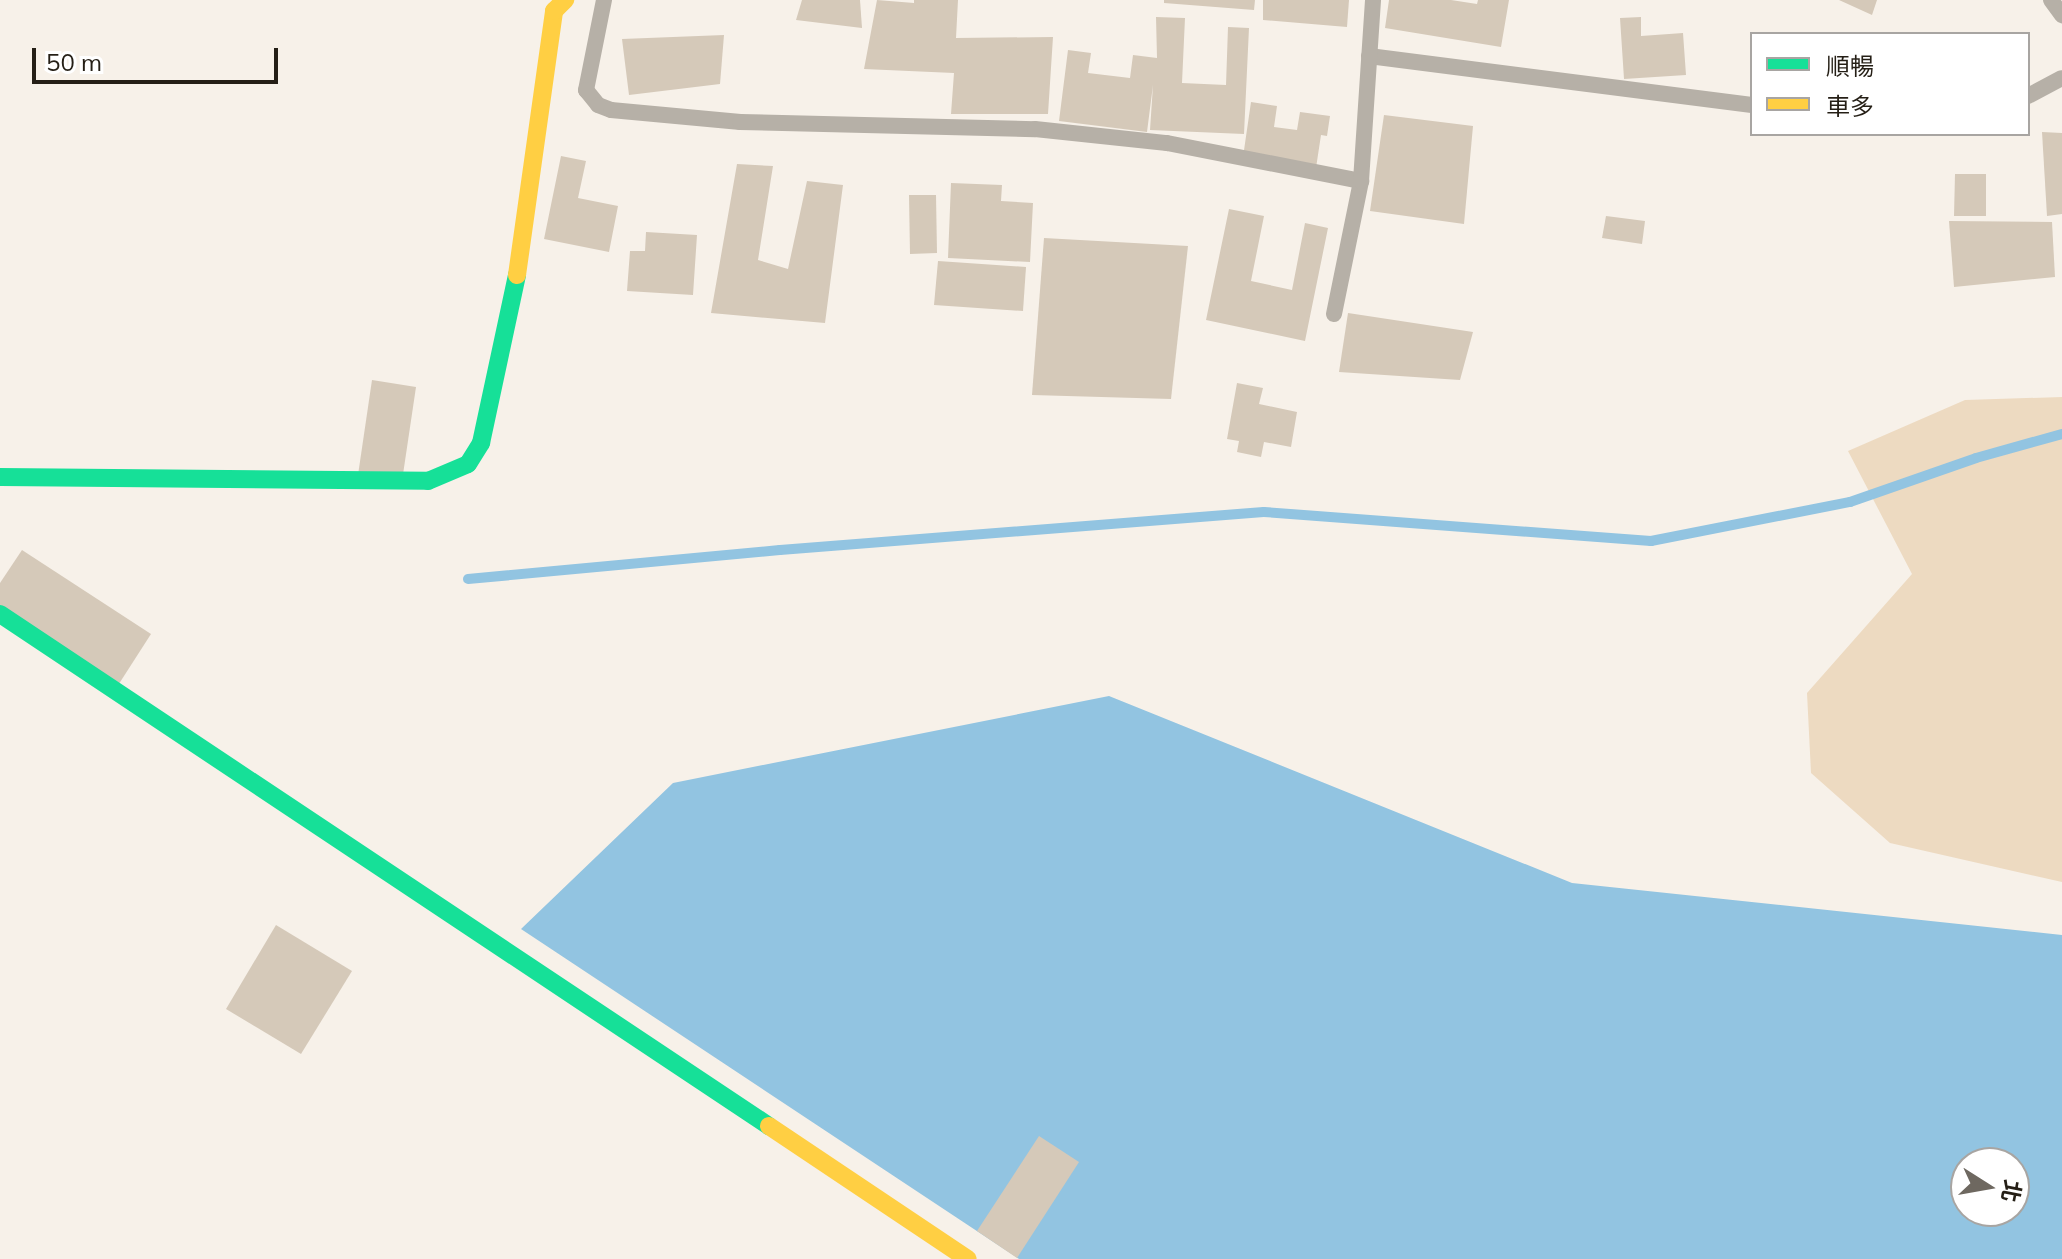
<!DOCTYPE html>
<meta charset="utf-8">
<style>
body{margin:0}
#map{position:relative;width:2062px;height:1259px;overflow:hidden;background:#f7f1e9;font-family:Mulish,"Noto Sans TC",sans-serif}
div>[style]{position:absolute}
.green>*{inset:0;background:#eddac1}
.water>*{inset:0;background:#92c4e1}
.stream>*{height:10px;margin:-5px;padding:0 5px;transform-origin:5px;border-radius:5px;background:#92c4e1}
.building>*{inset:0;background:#d5c9b9}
.lane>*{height:16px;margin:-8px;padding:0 8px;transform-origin:8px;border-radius:8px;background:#b6b0a7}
.fast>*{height:18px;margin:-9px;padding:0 9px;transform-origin:9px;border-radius:9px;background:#16e098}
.slow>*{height:18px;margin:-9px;padding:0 9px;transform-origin:9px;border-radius:9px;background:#ffcf43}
span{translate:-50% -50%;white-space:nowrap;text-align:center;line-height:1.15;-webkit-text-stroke:8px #fff;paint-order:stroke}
.legend{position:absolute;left:1750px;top:32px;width:280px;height:104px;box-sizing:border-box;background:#fff;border:2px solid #a8a5a2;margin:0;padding:10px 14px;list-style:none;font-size:24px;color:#251f16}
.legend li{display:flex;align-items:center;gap:16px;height:40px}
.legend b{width:40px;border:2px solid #a8a5a2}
.north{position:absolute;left:1950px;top:1147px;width:80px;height:80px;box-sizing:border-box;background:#fff;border:2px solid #a8a5a2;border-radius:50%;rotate:101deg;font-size:22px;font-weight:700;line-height:32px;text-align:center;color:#251f16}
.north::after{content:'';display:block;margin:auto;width:28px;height:36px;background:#6e6860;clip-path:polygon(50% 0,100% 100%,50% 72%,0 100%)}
.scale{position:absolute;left:32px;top:48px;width:246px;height:36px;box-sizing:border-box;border:4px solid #251f16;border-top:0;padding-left:10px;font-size:24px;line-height:28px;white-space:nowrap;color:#251f16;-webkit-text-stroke:6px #fff;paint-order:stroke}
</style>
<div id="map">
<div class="green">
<i style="clip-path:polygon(2062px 397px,2062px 882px,1890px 843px,1811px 773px,1807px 693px,1912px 574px,1848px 451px,1965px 400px)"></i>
</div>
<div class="water">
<i style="clip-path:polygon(evenodd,1109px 696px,1572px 883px,2062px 935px,2062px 1259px,1019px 1259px,521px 929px,673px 783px,1109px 696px,1966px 1163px,2014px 1163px,2014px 1211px,1966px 1211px,1966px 1163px)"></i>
</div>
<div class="stream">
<i style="left:468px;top:579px;width:313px;rotate:-5.3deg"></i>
<i style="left:780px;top:550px;width:485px;rotate:-4.5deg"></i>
<i style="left:1264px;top:512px;width:388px;rotate:4.3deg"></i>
<i style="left:1651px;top:541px;width:203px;rotate:-11.1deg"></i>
<i style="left:1850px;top:502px;width:133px;rotate:-19.2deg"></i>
<i style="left:1976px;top:458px;width:89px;rotate:-15.6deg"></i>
</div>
<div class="building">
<i style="clip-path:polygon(802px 0,860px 0,862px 28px,796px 20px)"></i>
<i style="clip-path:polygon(877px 0,914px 3px,914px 0,958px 0,956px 38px,1053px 37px,1048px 114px,951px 114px,954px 73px,864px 69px)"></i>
<i style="clip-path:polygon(1164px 0,1255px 0,1254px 10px,1164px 3px)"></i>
<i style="clip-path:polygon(1263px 0,1349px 0,1347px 27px,1263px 20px)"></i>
<i style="clip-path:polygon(1389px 0,1451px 0,1477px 4px,1478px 0,1509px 0,1501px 47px,1385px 28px)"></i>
<i style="clip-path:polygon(1839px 0,1877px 0,1872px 15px)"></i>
<i style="clip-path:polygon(1156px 17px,1185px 18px,1182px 83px,1226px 85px,1228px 27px,1249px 28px,1244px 134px,1150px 130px,1153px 85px,1147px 132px,1059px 121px,1068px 50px,1091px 53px,1088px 73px,1130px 78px,1133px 55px,1157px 58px)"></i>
<i style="clip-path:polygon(1641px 17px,1641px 36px,1683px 33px,1686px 75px,1624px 79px,1620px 18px)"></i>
<i style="clip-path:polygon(724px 35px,720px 84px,629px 95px,622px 39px)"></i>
<i style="clip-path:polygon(1251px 102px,1277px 106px,1274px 127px,1297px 130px,1300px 112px,1330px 116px,1327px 136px,1321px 135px,1316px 168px,1243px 157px)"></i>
<i style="clip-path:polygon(1384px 115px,1473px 126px,1464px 224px,1370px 211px)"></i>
<i style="clip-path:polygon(2042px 132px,2062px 133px,2062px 214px,2047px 216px)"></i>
<i style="clip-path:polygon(561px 156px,586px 161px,578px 198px,618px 206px,609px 252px,544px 239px)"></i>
<i style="clip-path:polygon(737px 164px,773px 166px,758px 260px,788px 269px,807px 181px,843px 185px,825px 323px,711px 313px)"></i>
<i style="clip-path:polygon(1955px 174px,1986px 174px,1986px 216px,1954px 216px)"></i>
<i style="clip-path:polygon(951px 183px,1002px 185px,1001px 201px,1033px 203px,1030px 262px,948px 258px)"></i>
<i style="clip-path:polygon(909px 195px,936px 195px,937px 253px,910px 254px)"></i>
<i style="clip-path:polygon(1229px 209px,1264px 216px,1251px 281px,1292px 290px,1305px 223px,1328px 228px,1305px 341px,1206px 320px)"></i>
<i style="clip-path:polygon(1606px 216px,1645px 221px,1642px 244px,1602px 238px)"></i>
<i style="clip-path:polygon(1949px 221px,2052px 222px,2055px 277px,1954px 287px)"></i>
<i style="clip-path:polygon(646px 232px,697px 235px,693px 295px,627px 291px,630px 251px,645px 251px)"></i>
<i style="clip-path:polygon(1044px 238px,1188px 246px,1171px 399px,1032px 395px)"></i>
<i style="clip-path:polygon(938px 261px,1026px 267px,1023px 311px,934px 305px)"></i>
<i style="clip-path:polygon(1348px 313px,1473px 332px,1460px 380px,1339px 372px)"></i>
<i style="clip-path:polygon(372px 380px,416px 387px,402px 481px,358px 475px)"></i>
<i style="clip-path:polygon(1237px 383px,1263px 388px,1259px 404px,1297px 412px,1291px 447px,1264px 442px,1261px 457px,1237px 452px,1239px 441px,1227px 439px)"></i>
<i style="clip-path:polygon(22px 550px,151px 634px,115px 690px,0 614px,0 583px)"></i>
<i style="clip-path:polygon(276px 925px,352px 971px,301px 1054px,226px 1009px)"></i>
<i style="clip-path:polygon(1039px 1136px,1079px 1162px,1017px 1258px,977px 1231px)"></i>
</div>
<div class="lane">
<i style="left:604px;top:0;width:92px;rotate:101.3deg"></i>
<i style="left:586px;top:90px;width:19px;rotate:51deg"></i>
<i style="left:598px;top:105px;width:14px;rotate:21deg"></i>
<i style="left:611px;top:110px;width:130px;rotate:5.3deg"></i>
<i style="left:740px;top:122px;width:295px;rotate:1.4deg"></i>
<i style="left:1035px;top:129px;width:133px;rotate:6.1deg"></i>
<i style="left:1167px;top:143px;width:198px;rotate:11.1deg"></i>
<i style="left:2051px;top:0;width:19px;rotate:54deg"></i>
<i style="left:1369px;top:56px;width:386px;rotate:7.3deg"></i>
<i style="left:2028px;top:96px;width:38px;rotate:-28deg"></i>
<i style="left:1334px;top:314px;width:136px;rotate:-78.5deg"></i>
<i style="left:1361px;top:181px;width:181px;rotate:-86.2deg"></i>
</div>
<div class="fast">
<i style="left:0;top:477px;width:428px;rotate:0.5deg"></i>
<i style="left:428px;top:481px;width:43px;rotate:-23deg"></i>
<i style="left:468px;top:464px;width:25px;rotate:-58deg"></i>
<i style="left:481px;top:443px;width:172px;rotate:-77.9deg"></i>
<i style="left:0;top:614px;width:924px;rotate:33.66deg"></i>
</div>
<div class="slow">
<i style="left:517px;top:275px;width:267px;rotate:-82deg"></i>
<i style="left:554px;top:11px;width:16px;rotate:-45deg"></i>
<i style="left:769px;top:1126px;width:239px;rotate:33.8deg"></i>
</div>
<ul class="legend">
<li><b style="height:10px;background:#16e098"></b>順暢</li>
<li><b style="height:10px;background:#ffcf43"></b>車多</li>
</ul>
<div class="north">北</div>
<div class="scale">50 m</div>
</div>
